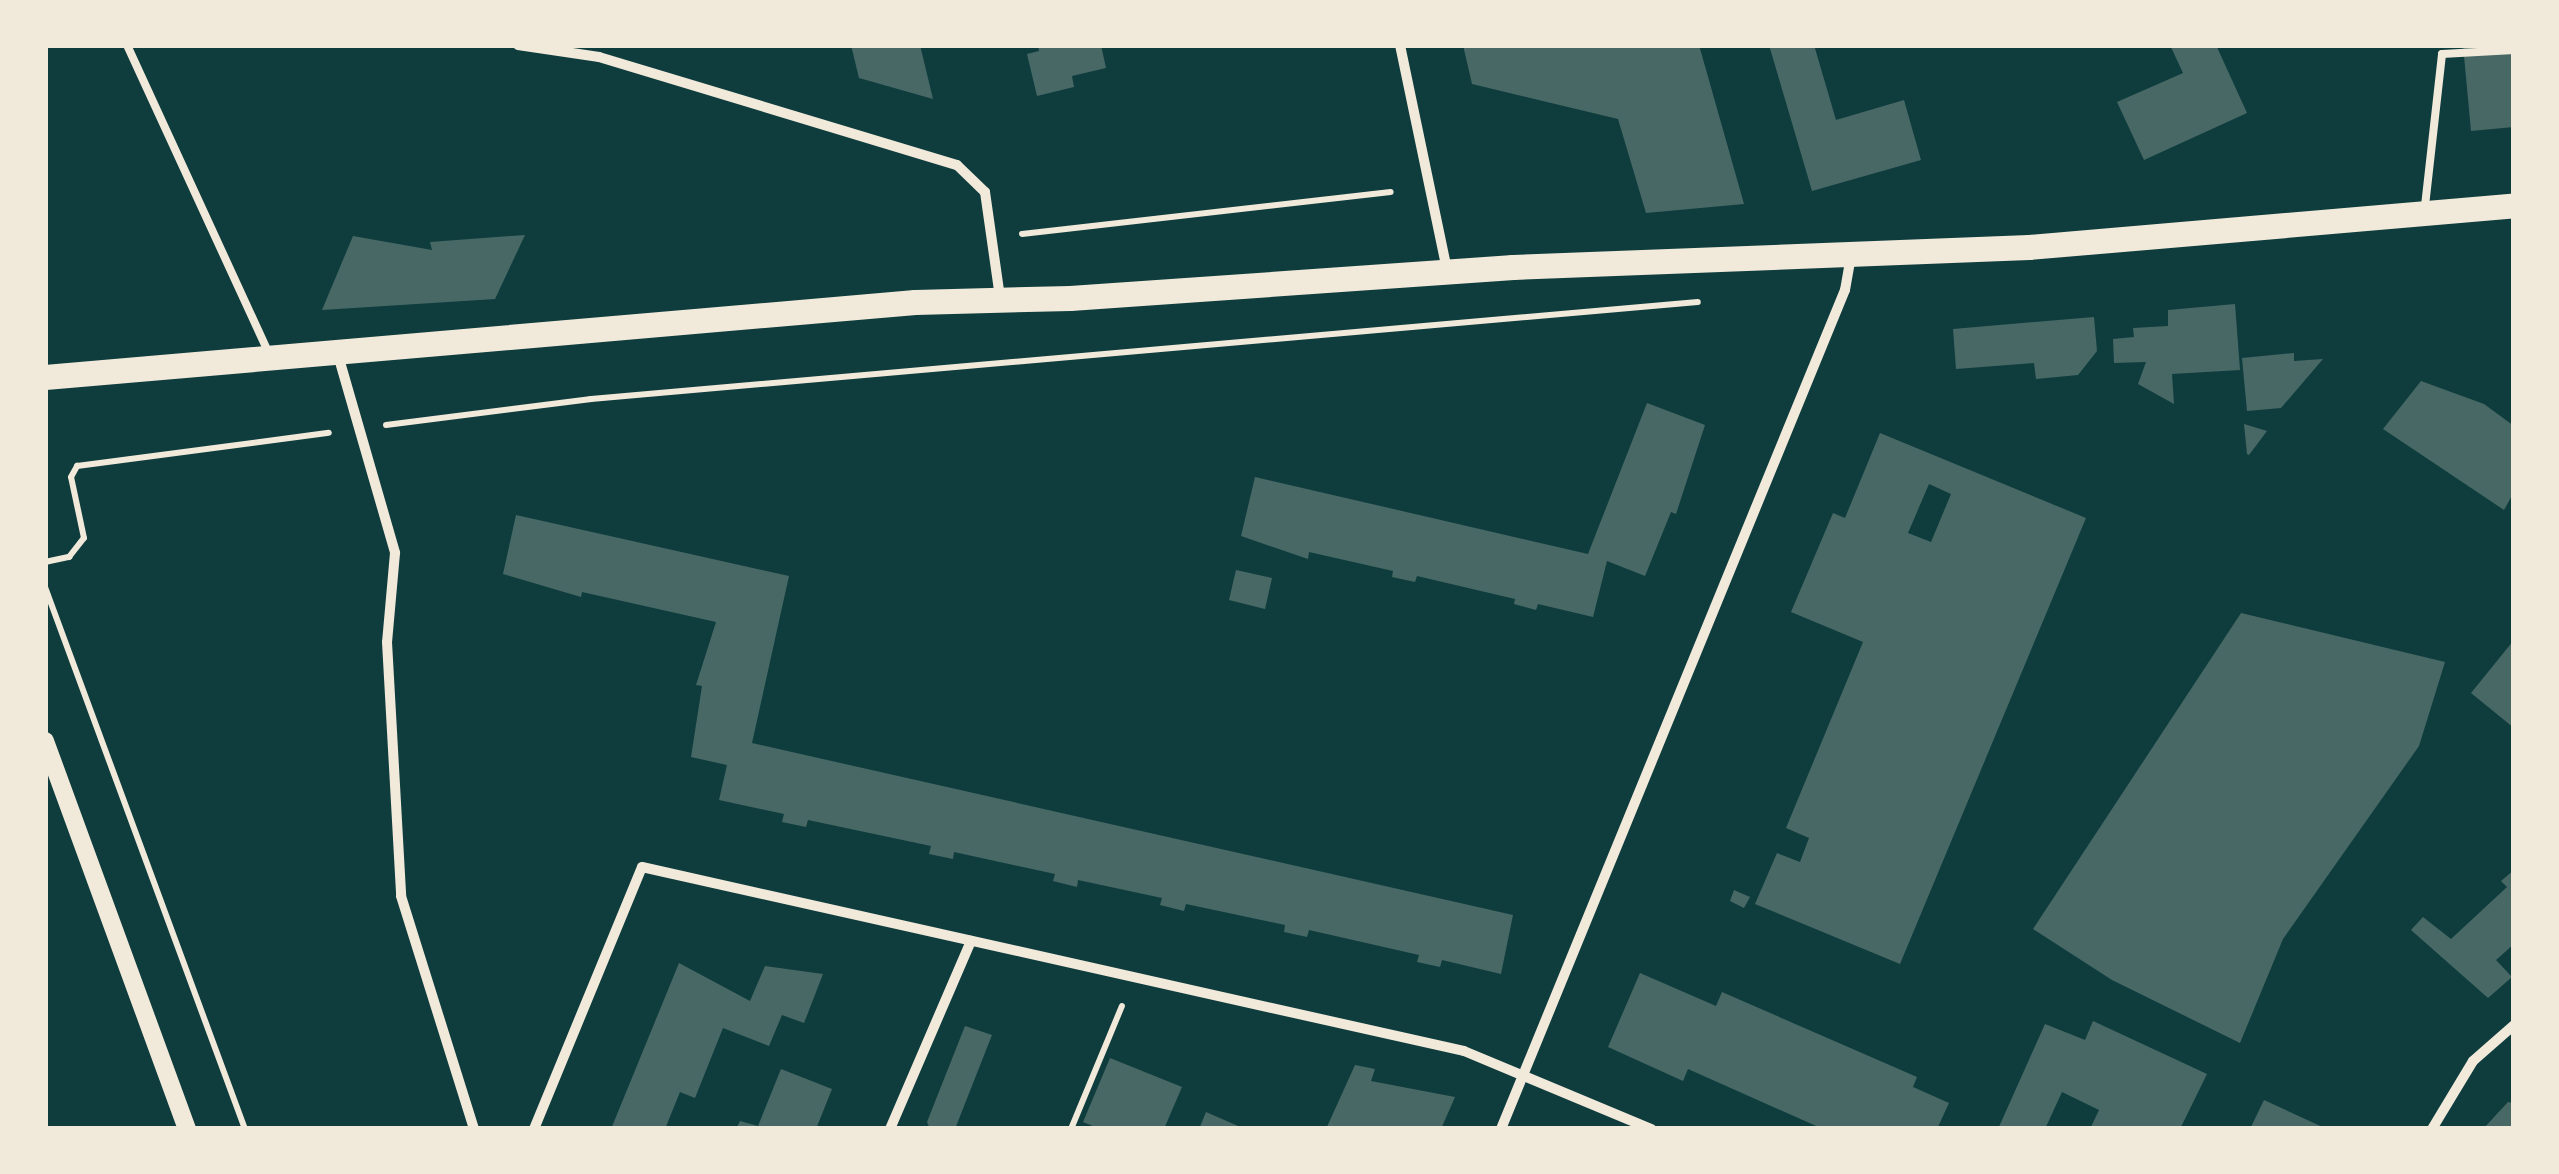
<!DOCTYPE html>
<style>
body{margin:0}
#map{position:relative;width:2559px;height:1174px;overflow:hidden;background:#0f3d3e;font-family:"Source Sans 3",sans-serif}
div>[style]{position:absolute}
.building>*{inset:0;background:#486865}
.path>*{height:6px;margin:-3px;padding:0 3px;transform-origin:3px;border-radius:3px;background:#f1e9da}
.service>*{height:8px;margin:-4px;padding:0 4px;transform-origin:4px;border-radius:4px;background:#f1e9da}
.minor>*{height:10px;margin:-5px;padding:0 5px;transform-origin:5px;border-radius:5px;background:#f1e9da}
.tertiary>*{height:18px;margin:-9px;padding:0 9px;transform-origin:9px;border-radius:9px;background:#f1e9da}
.primary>*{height:25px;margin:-12.5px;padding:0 12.5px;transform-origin:12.5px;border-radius:12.5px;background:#f1e9da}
span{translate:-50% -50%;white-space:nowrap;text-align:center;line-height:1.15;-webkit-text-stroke:9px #f1e9da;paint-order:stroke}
.frame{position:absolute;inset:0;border:48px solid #f1e9da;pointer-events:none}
</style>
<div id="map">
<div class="building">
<i style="clip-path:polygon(851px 45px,920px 45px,933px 99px,859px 78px)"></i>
<i style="clip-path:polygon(1038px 45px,1101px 45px,1106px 68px,1072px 76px,1074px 87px,1037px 96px,1027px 54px,1039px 51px)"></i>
<i style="clip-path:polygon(1463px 45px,1699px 45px,1744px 204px,1646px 213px,1618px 119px,1472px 84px)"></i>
<i style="clip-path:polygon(1769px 45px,1814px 45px,1836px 120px,1904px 100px,1921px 160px,1812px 191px)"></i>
<i style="clip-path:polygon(2170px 45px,2216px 45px,2247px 113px,2144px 160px,2117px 102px,2183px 73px)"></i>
<i style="clip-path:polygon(2463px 45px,2514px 45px,2514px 127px,2471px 131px)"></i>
<i style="clip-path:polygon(525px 235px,495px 299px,322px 310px,353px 236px,432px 250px,430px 242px)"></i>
<i style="clip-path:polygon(2235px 304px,2240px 370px,2172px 374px,2174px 404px,2138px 384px,2146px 362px,2114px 363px,2113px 339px,2134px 337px,2133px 328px,2168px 326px,2168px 310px)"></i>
<i style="clip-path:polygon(2094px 317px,2097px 351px,2078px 375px,2036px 379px,2034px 363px,1956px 369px,1953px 329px)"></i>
<i style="clip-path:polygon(2294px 353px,2294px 361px,2323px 359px,2281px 408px,2247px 411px,2242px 358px)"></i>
<i style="clip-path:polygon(2421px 381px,2484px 404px,2514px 426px,2514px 492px,2504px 510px,2383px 429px)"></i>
<i style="clip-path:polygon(1647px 403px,1705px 425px,1676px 514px,1671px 512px,1645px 576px,1607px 561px,1593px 617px,1538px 604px,1536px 610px,1514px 604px,1515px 599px,1417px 576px,1415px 582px,1392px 577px,1393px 571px,1309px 552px,1308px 559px,1241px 536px,1255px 477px,1588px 554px)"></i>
<i style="clip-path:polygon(2244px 424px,2267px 431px,2249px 455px,2247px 454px)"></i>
<i style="clip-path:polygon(evenodd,1880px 433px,2086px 518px,1900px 964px,1755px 904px,1777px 853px,1800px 862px,1809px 838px,1786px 828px,1863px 642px,1791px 612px,1833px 513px,1845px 518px,1880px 433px,1929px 484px,1951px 494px,1931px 542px,1908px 533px,1929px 484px)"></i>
<i style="clip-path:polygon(516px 515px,789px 576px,752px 743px,1513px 915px,1501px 974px,1442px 960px,1440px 967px,1417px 962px,1419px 955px,1309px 930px,1307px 937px,1284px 932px,1285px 925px,1186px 904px,1184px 911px,1160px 905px,1162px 898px,1078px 880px,1077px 887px,1053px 881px,1055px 874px,954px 852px,953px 859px,929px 854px,931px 846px,808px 820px,806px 827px,782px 822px,784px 814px,719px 800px,727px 765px,691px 757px,702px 686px,696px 685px,716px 622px,582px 592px,581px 597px,503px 574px)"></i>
<i style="clip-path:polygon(1236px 570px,1272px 578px,1265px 609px,1229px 600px)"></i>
<i style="clip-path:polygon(2241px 613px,2445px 662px,2419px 746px,2283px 939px,2240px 1043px,2112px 980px,2033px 929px)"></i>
<i style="clip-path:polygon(2514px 640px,2514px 728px,2471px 693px)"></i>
<i style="clip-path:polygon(2514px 870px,2514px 944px,2496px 960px,2512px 977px,2488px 998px,2411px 930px,2423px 917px,2451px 939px,2507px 887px,2501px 881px)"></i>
<i style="clip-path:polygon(1734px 890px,1750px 897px,1744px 908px,1730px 901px)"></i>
<i style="clip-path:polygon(679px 963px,750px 1001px,765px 966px,823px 974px,804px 1023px,782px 1015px,769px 1046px,723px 1028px,695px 1098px,680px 1092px,665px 1129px,611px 1129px)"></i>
<i style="clip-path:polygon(1640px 973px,1716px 1006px,1722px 992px,1917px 1077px,1913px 1087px,1949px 1103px,1937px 1129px,1823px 1129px,1688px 1069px,1683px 1081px,1608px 1047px)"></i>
<i style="clip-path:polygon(2093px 1021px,2207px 1074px,2180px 1129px,2090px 1129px,2099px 1110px,2062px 1092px,2045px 1129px,1998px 1129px,2045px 1024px,2085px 1040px)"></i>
<i style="clip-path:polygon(965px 1026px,992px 1035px,955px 1129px,930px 1129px,927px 1122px)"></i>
<i style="clip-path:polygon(1110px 1058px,1182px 1087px,1164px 1129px,1100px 1129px,1083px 1122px)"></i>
<i style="clip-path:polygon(1355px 1065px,1375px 1069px,1371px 1081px,1455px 1097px,1441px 1129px,1326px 1129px)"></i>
<i style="clip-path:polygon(781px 1069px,832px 1089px,816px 1129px,736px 1129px,740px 1121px,758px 1126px)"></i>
<i style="clip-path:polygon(2264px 1100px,2327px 1129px,2250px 1129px)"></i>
<i style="clip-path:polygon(2508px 1102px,2514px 1103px,2514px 1129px,2483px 1129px)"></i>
<i style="clip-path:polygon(1206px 1112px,1245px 1129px,1199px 1129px)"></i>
</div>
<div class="path">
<i style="left:1022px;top:234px;width:371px;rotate:-6.5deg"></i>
<i style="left:386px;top:425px;width:207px;rotate:-7.2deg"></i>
<i style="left:591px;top:399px;width:1111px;rotate:-5.01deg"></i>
<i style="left:45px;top:562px;width:25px;rotate:-12deg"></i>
<i style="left:69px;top:557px;width:24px;rotate:-52deg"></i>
<i style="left:84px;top:538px;width:62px;rotate:-102deg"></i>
<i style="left:71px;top:477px;width:13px;rotate:-61deg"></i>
<i style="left:77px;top:466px;width:254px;rotate:-7.5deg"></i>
<i style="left:45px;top:587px;width:578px;rotate:69.75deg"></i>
<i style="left:1071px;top:1129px;width:133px;rotate:-67.5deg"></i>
</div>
<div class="service">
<i style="left:127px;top:45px;width:340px;rotate:65.3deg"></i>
<i style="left:2425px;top:206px;width:153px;rotate:-83.6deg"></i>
<i style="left:2442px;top:54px;width:72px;rotate:-3.2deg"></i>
</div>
<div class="minor">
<i style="left:518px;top:45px;width:82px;rotate:8.4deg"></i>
<i style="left:599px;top:57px;width:374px;rotate:16.8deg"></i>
<i style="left:957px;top:165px;width:39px;rotate:44deg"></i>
<i style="left:985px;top:192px;width:107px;rotate:81.9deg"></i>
<i style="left:1400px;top:45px;width:229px;rotate:78.2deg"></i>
<i style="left:338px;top:355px;width:206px;rotate:73.9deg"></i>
<i style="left:395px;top:553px;width:89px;rotate:95.1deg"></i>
<i style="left:387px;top:642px;width:254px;rotate:86.8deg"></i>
<i style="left:401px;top:896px;width:244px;rotate:72.6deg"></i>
<i style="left:534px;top:1129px;width:283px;rotate:-67.6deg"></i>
<i style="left:642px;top:867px;width:842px;rotate:12.62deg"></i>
<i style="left:1464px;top:1051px;width:203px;rotate:22.6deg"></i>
<i style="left:890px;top:1129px;width:205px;rotate:-66.7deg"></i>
<i style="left:1501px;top:1129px;width:907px;rotate:-67.71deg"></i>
<i style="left:1845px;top:290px;width:35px;rotate:-80deg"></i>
<i style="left:2432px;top:1129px;width:79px;rotate:-58.9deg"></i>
<i style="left:2473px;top:1061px;width:55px;rotate:-41.3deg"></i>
</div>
<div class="tertiary">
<i style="left:45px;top:741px;width:413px;rotate:69.9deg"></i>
</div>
<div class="primary">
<i style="left:45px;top:377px;width:873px;rotate:-4.93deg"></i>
<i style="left:915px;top:302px;width:155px;rotate:-1.5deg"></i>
<i style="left:1070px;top:298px;width:444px;rotate:-4deg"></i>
<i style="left:1513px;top:267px;width:516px;rotate:-2.22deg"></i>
<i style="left:2029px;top:247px;width:487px;rotate:-4.9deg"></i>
</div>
<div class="frame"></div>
</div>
